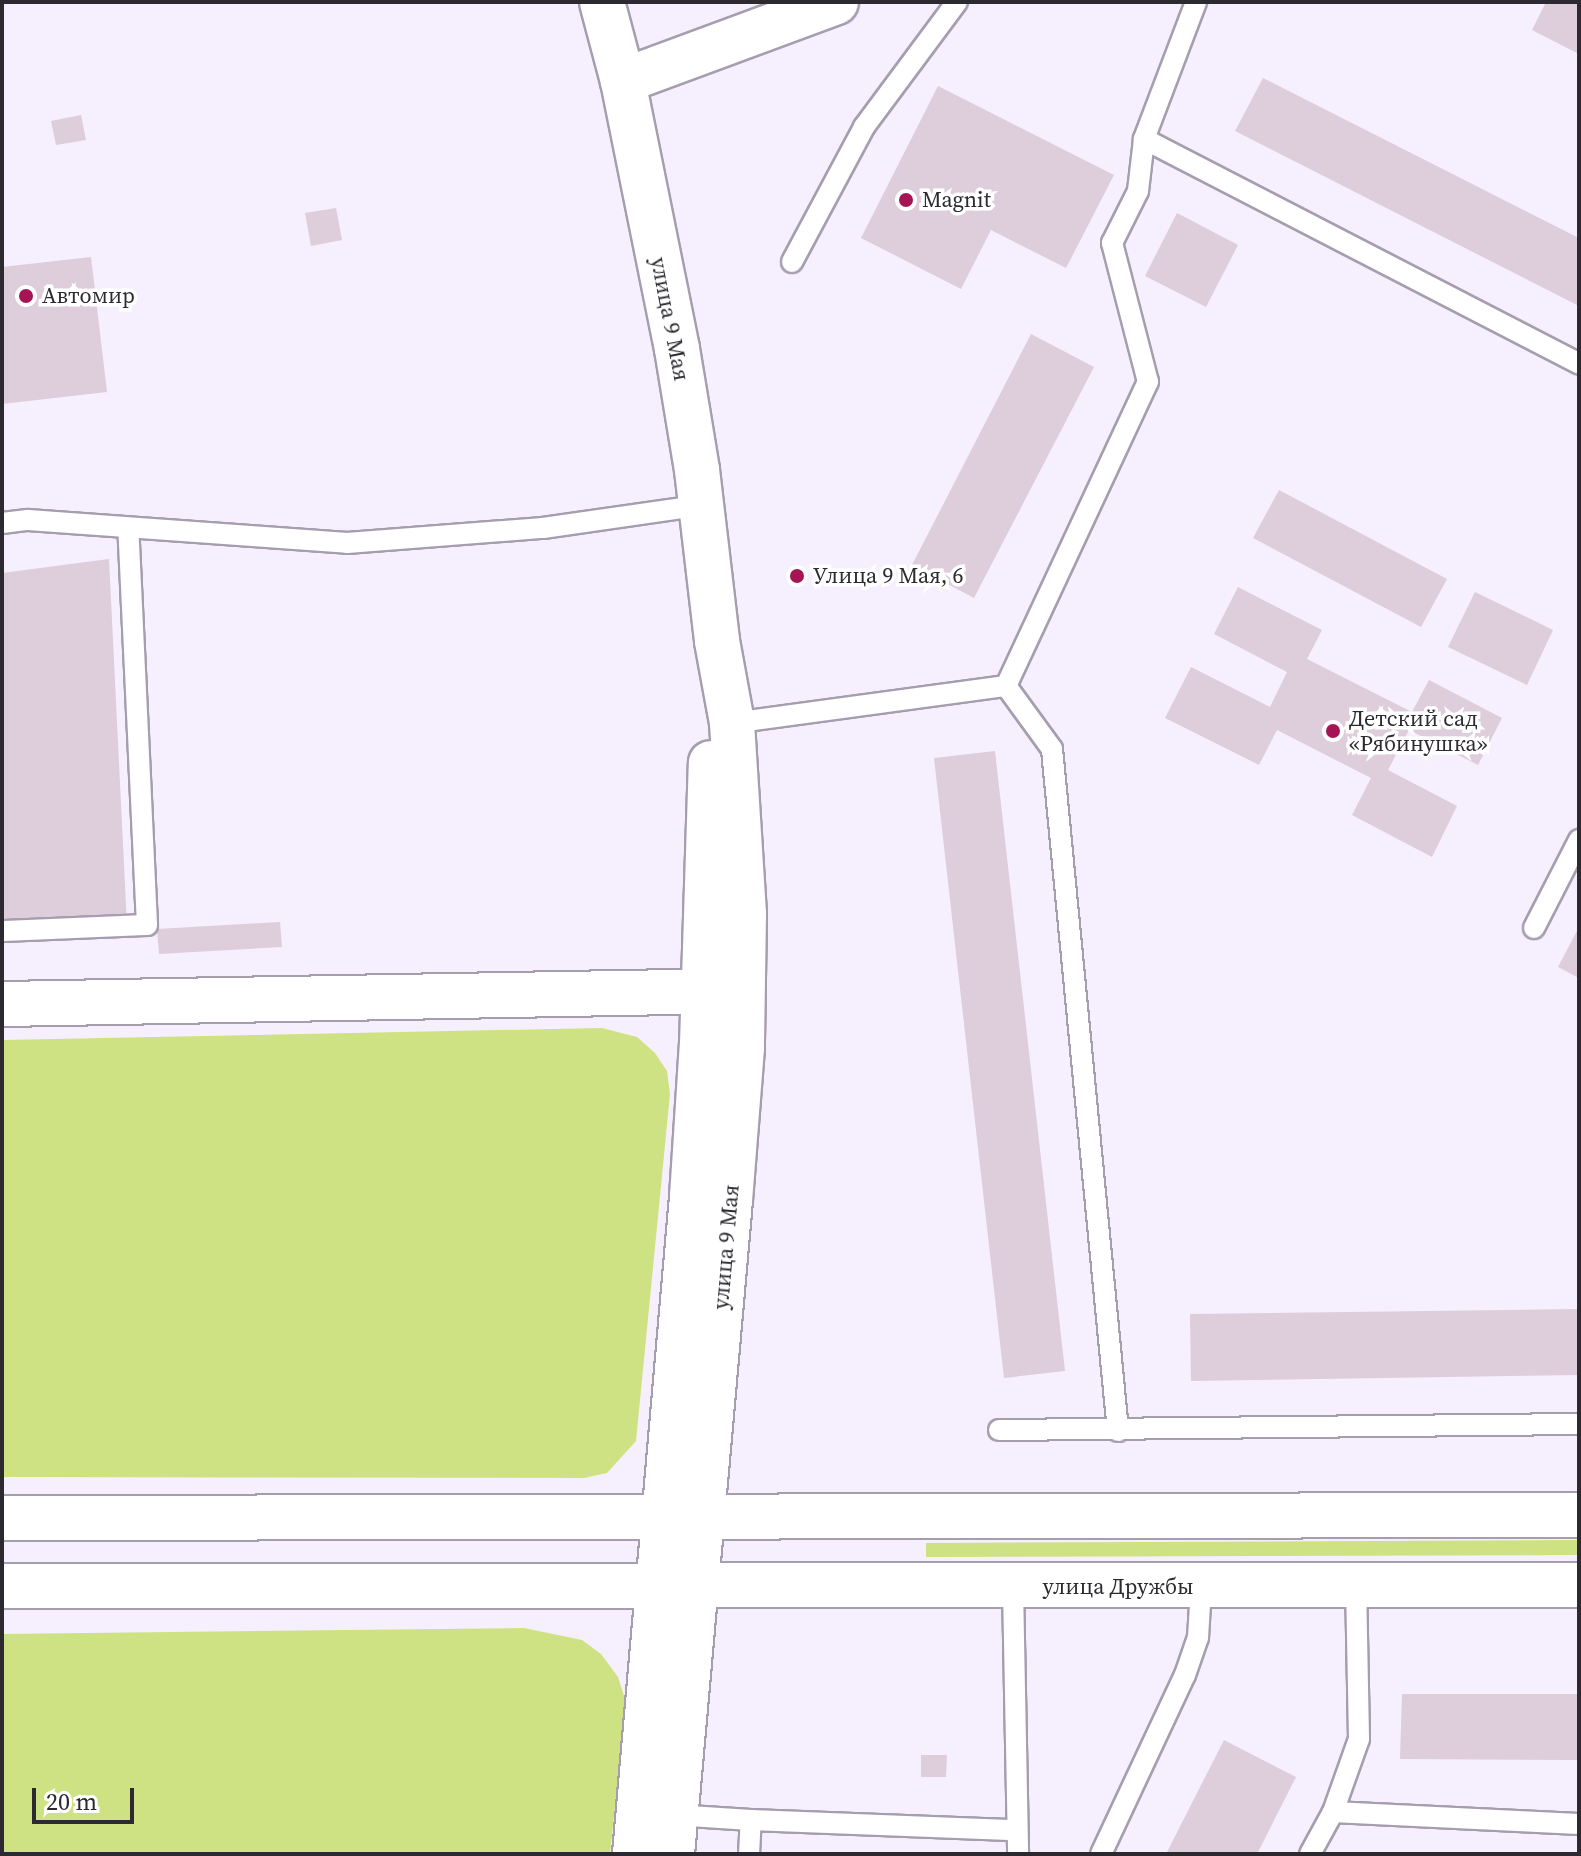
<!DOCTYPE html>
<meta charset="utf-8">
<style>
body{margin:0}
#map{position:relative;width:1581px;height:1856px;overflow:hidden;background:#f6effe;font-family:"Source Serif 4",serif}
div>[style]{position:absolute}
.green>*{inset:0;background:#cee283}
.building>*{inset:0;background:#decddb}
.roads{filter:drop-shadow(2px 0 #a69daf) drop-shadow(-2px 0 #a69daf) drop-shadow(0 2px #a69daf) drop-shadow(0 -2px #a69daf)}
.lane>*{height:20px;margin:-10px;padding:0 10px;transform-origin:10px;border-radius:10px;background:#fff}
.secondary>*{height:44px;margin:-22px;padding:0 22px;transform-origin:22px;border-radius:22px;background:#fff}
.dots>*{width:22px;height:22px;translate:-50% -50%;box-sizing:border-box;border:4px solid #fff;border-radius:50%}
span{translate:-50% -50%;white-space:nowrap;text-align:center;line-height:1.15;-webkit-text-stroke:7px #fff;paint-order:stroke}
.poi-label{font-size:22px;color:#2c2930}
.left{translate:0 -50%;text-align:left}
.street-label{font-size:22px;color:#2c2930}
.frame{position:absolute;inset:0;border:4px solid #2c2930;pointer-events:none}
.scale{position:absolute;left:32px;top:1788px;width:102px;height:36px;box-sizing:border-box;border:4px solid #2c2930;border-top:0;padding-left:10px;font-size:24px;line-height:28px;white-space:nowrap;color:#2c2930;-webkit-text-stroke:6px #fff;paint-order:stroke}
</style>
<div id="map">
<div class="green">
<i style="clip-path:polygon(602px 1028px,637px 1037px,655px 1053px,667px 1071px,670px 1094px,636px 1441px,607px 1473px,584px 1478px,2px 1477px,2px 1040px)"></i>
<i style="clip-path:polygon(1579px 1540px,1579px 1555px,926px 1557px,926px 1543px)"></i>
<i style="clip-path:polygon(524px 1628px,582px 1640px,601px 1654px,618px 1677px,626px 1702px,610px 1854px,2px 1854px,2px 1634px)"></i>
</div>
<div class="building">
<i style="clip-path:polygon(1546px 2px,1579px 2px,1579px 54px,1532px 30px)"></i>
<i style="clip-path:polygon(1263px 78px,1579px 238px,1579px 306px,1235px 131px)"></i>
<i style="clip-path:polygon(938px 86px,1114px 175px,1066px 268px,991px 230px,961px 289px,861px 238px)"></i>
<i style="clip-path:polygon(81px 115px,86px 140px,56px 145px,51px 121px)"></i>
<i style="clip-path:polygon(336px 208px,342px 240px,311px 246px,305px 213px)"></i>
<i style="clip-path:polygon(1177px 213px,1238px 245px,1206px 307px,1145px 276px)"></i>
<i style="clip-path:polygon(91px 257px,107px 392px,2px 404px,2px 267px)"></i>
<i style="clip-path:polygon(1031px 334px,1094px 367px,974px 598px,912px 565px)"></i>
<i style="clip-path:polygon(1279px 490px,1447px 579px,1421px 627px,1253px 538px)"></i>
<i style="clip-path:polygon(109px 559px,127px 926px,2px 933px,2px 573px)"></i>
<i style="clip-path:polygon(1238px 587px,1322px 630px,1307px 659px,1412px 712px,1429px 680px,1502px 718px,1478px 765px,1409px 730px,1388px 770px,1457px 806px,1432px 857px,1352px 815px,1371px 778px,1277px 730px,1259px 765px,1165px 718px,1191px 667px,1270px 707px,1287px 672px,1214px 634px)"></i>
<i style="clip-path:polygon(1475px 592px,1553px 630px,1527px 685px,1448px 647px)"></i>
<i style="clip-path:polygon(995px 751px,1065px 1371px,1004px 1378px,934px 758px)"></i>
<i style="clip-path:polygon(280px 922px,282px 947px,159px 954px,157px 929px)"></i>
<i style="clip-path:polygon(1579px 927px,1579px 978px,1558px 967px)"></i>
<i style="clip-path:polygon(1579px 1309px,1579px 1375px,1191px 1381px,1190px 1314px)"></i>
<i style="clip-path:polygon(1402px 1694px,1579px 1694px,1579px 1760px,1400px 1759px)"></i>
<i style="clip-path:polygon(1224px 1740px,1296px 1777px,1257px 1854px,1166px 1854px)"></i>
<i style="clip-path:polygon(921px 1755px,947px 1755px,946px 1777px,921px 1777px)"></i>
</div>
<div class="roads">
<div class="lane">
<i style="left:1144px;top:139px;width:490px;rotate:27.3deg"></i>
<i style="left:792px;top:262px;width:153px;rotate:-61.9deg"></i>
<i style="left:864px;top:127px;width:156px;rotate:-53.4deg"></i>
<i style="left:2px;top:523px;width:26px;rotate:-7deg"></i>
<i style="left:28px;top:520px;width:320px;rotate:4.1deg"></i>
<i style="left:347px;top:543px;width:197px;rotate:-4.4deg"></i>
<i style="left:543px;top:528px;width:161px;rotate:-8.2deg"></i>
<i style="left:732px;top:723px;width:276px;rotate:-7.7deg"></i>
<i style="left:1534px;top:928px;width:99px;rotate:-62.9deg"></i>
<i style="left:2px;top:931px;width:145px;rotate:-2.4deg"></i>
<i style="left:147px;top:925px;width:397px;rotate:-92.7deg"></i>
<i style="left:999px;top:1430px;width:580px;rotate:-0.59deg"></i>
<i style="left:1118px;top:1431px;width:685px;rotate:-95.53deg"></i>
<i style="left:1052px;top:749px;width:78px;rotate:-126.1deg"></i>
<i style="left:1006px;top:686px;width:336px;rotate:-65deg"></i>
<i style="left:1148px;top:382px;width:144px;rotate:-104.5deg"></i>
<i style="left:1112px;top:243px;width:58px;rotate:-63.4deg"></i>
<i style="left:1138px;top:191px;width:52px;rotate:-83.4deg"></i>
<i style="left:1144px;top:139px;width:147px;rotate:-69.2deg"></i>
<i style="left:1013px;top:1587px;width:267px;rotate:88.9deg"></i>
<i style="left:1333px;top:1812px;width:246px;rotate:2.8deg"></i>
<i style="left:674px;top:1815px;width:77px;rotate:3.7deg"></i>
<i style="left:749px;top:1854px;width:34px;rotate:-87deg"></i>
<i style="left:751px;top:1820px;width:265px;rotate:2.2deg"></i>
<i style="left:1101px;top:1854px;width:198px;rotate:-64.9deg"></i>
<i style="left:1185px;top:1675px;width:39px;rotate:-71deg"></i>
<i style="left:1198px;top:1638px;width:51px;rotate:-86.6deg"></i>
<i style="left:1310px;top:1854px;width:48px;rotate:-61.3deg"></i>
<i style="left:1333px;top:1812px;width:77px;rotate:-70.4deg"></i>
<i style="left:1359px;top:1739px;width:153px;rotate:-91.1deg"></i>
</div>
<div class="secondary">
<i style="left:602px;top:2px;width:82px;rotate:75.1deg"></i>
<i style="left:623px;top:81px;width:273px;rotate:78.6deg"></i>
<i style="left:677px;top:349px;width:123px;rotate:80.6deg"></i>
<i style="left:697px;top:470px;width:172px;rotate:83.3deg"></i>
<i style="left:717px;top:641px;width:83px;rotate:79.6deg"></i>
<i style="left:732px;top:723px;width:191px;rotate:86.4deg"></i>
<i style="left:744px;top:914px;width:134px;rotate:90.9deg"></i>
<i style="left:742px;top:1048px;width:152px;rotate:94.5deg"></i>
<i style="left:730px;top:1200px;width:657px;rotate:95.07deg"></i>
<i style="left:623px;top:81px;width:227px;rotate:-20.3deg"></i>
<i style="left:2px;top:1004px;width:732px;rotate:-1.02deg"></i>
<i style="left:2px;top:1518px;width:1577px;rotate:-0.11deg"></i>
<i style="left:2px;top:1586px;width:1577px;rotate:-0.04deg"></i>
<i style="left:635px;top:1854px;width:659px;rotate:-85.04deg"></i>
<i style="left:692px;top:1197px;width:153px;rotate:-86.3deg"></i>
<i style="left:702px;top:1044px;width:281px;rotate:-88.2deg"></i>
</div>
</div>
<div class="dots">
<i style="left:906px;top:200px;background:#a61553"></i>
<i style="left:26px;top:296px;background:#a61553"></i>
<i style="left:797px;top:576px;background:#a61553"></i>
<i style="left:1333px;top:731px;background:#a61553"></i>
</div>
<div class="poi-label">
<span class="left" style="left:922px;top:200px">Magnit</span>
<span class="left" style="left:42px;top:296px">Автомир</span>
<span class="left" style="left:813px;top:576px">Улица 9 Мая, 6</span>
<span class="left" style="left:1349px;top:731px">Детский сад<br>«Рябинушка»</span>
</div>
<div class="street-label">
<span style="left:670px;top:319px;rotate:79deg">улица 9 Мая</span>
<span style="left:726px;top:1247px;rotate:-85deg">улица 9 Мая</span>
<span style="left:1118px;top:1587px">улица Дружбы</span>
</div>
<div class="frame"></div>
<div class="scale">20 m</div>
</div>
